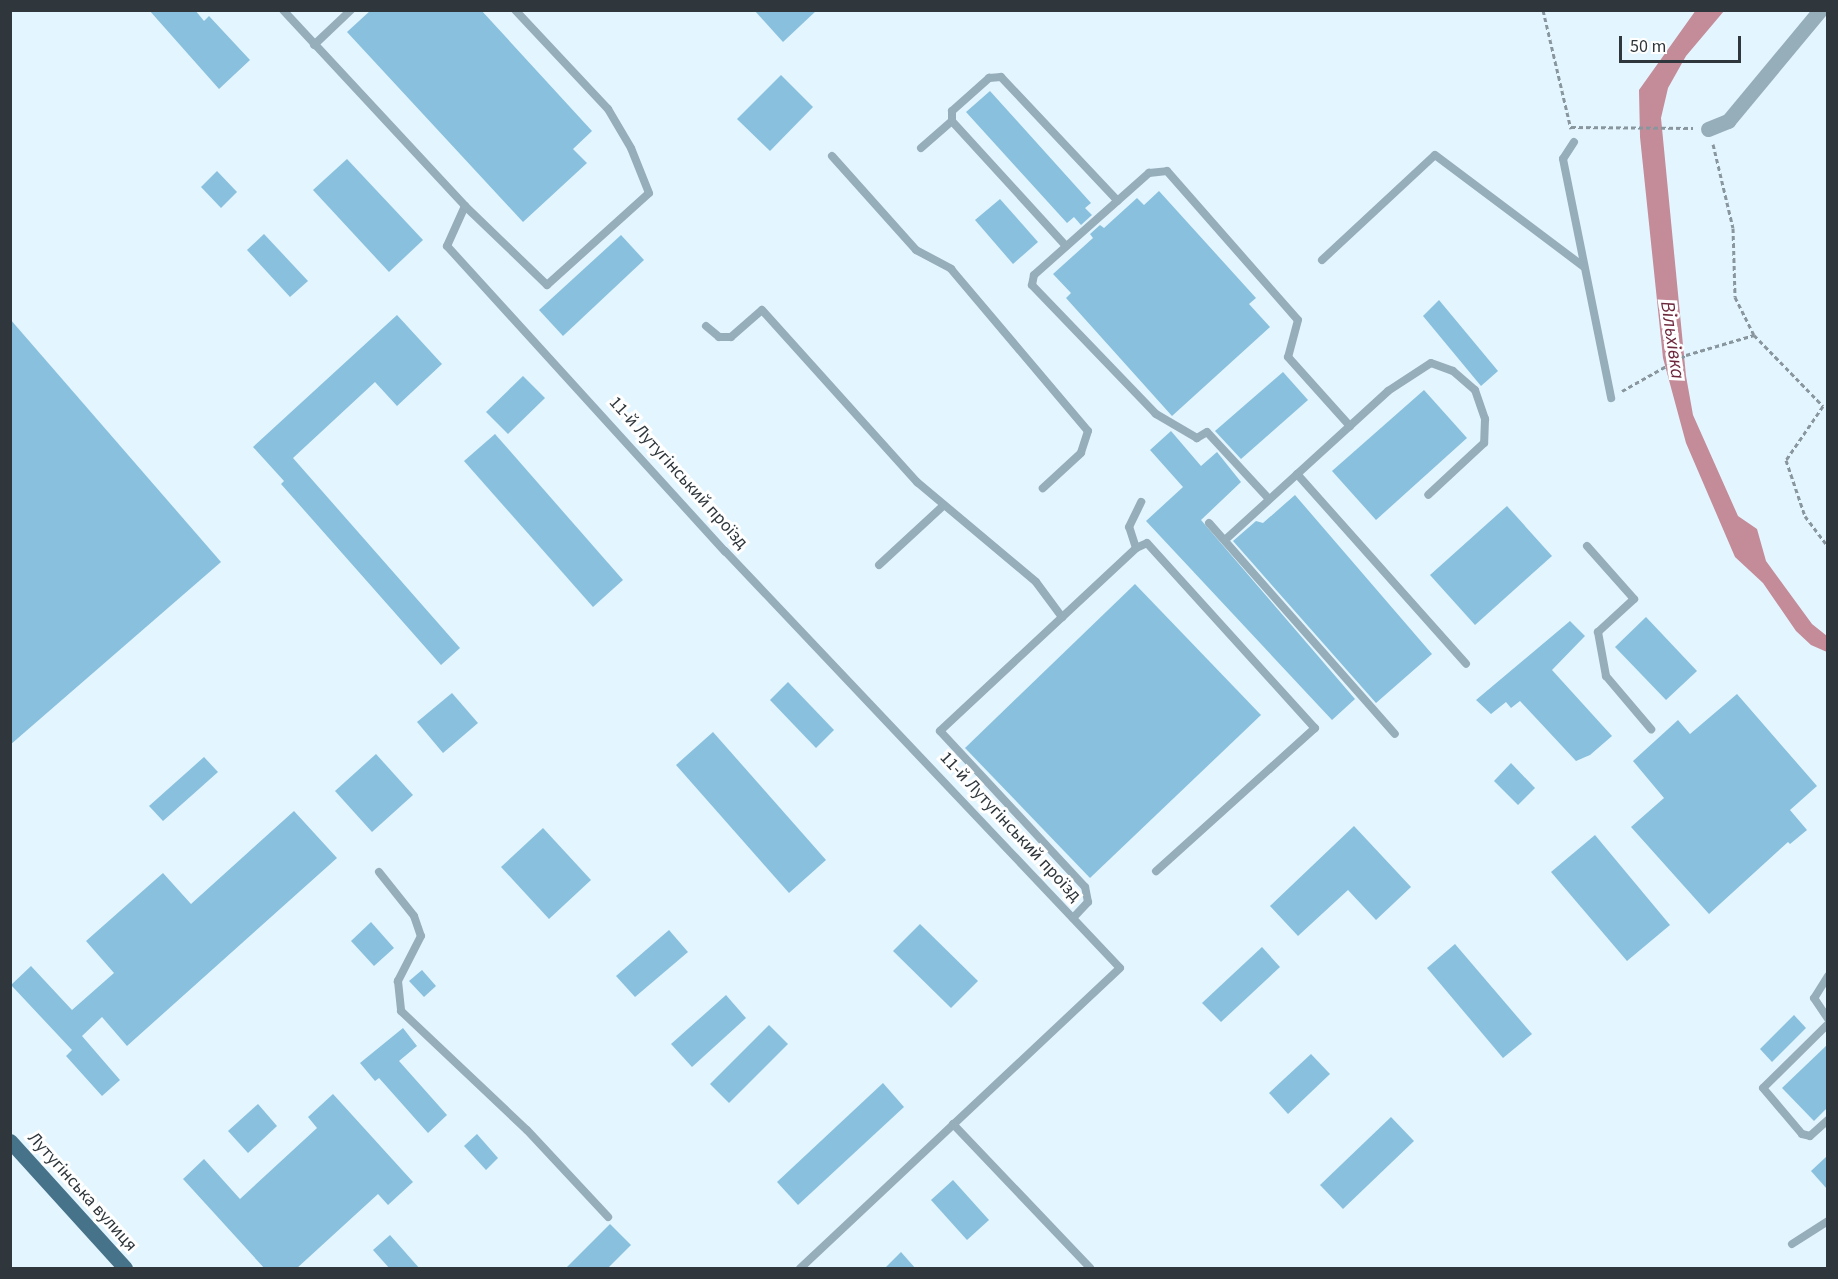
<!DOCTYPE html>
<meta charset="utf-8">
<style>
body{margin:0}
#map{position:relative;width:1838px;height:1279px;overflow:hidden;background:#e3f5ff;font-family:"Source Sans 3",sans-serif}
div>[style]{position:absolute}
.water>*{inset:0;background:#c48b98}
.building>*{inset:0;background:#89c0dd}
.path>*{height:3px;margin-top:-1.5px;transform-origin:0;background:repeating-linear-gradient(90deg,#89969e 0 4.5px,transparent 0 7.5px)}
.service>*{height:8px;margin:-4px;padding:0 4px;transform-origin:4px;border-radius:4px;background:#96adba}
.minor>*{height:15px;margin:-7.5px;padding:0 7.5px;transform-origin:7.5px;border-radius:7.5px;background:#96adba}
.primary>*{height:15px;margin:-7.5px;padding:0 7.5px;transform-origin:7.5px;border-radius:7.5px;background:#47738a}
span{translate:-50% -50%;white-space:nowrap;text-align:center;line-height:1.15;-webkit-text-stroke:6px #fff;paint-order:stroke}
.street-label{font-size:18px;color:#2f373c}
.water-label{font-size:20px;color:#6c273b;font-style:italic}
.frame{position:absolute;inset:0;border:12px solid #2f373c;pointer-events:none}
.scale{position:absolute;left:1619px;top:36px;width:122px;height:27px;box-sizing:border-box;border:3px solid #2f373c;border-top:0;padding-left:8px;font-size:18px;line-height:21px;white-space:nowrap;color:#2f373c;-webkit-text-stroke:4px #fff;paint-order:stroke}
</style>
<div id="map">
<div class="water">
<i style="clip-path:polygon(1696px 10px,1724px 11px,1686px 56px,1668px 88px,1661px 118px,1686px 376px,1693px 415px,1738px 516px,1757px 529px,1766px 561px,1812px 624px,1827px 636px,1827px 652px,1811px 645px,1796px 631px,1763px 583px,1735px 557px,1686px 443px,1663px 358px,1640px 137px,1639px 90px)"></i>
</div>
<div class="building">
<i style="clip-path:polygon(149px 10px,195px 10px,204px 21px,209px 16px,250px 60px,219px 89px)"></i>
<i style="clip-path:polygon(371px 10px,481px 10px,592px 131px,573px 149px,587px 163px,523px 222px,347px 32px)"></i>
<i style="clip-path:polygon(754px 10px,817px 10px,783px 42px)"></i>
<i style="clip-path:polygon(781px 75px,813px 107px,770px 151px,737px 119px)"></i>
<i style="clip-path:polygon(990px 91px,1091px 203px,1085px 208px,1092px 215px,1081px 225px,1074px 217px,1067px 223px,966px 112px)"></i>
<i style="clip-path:polygon(347px 159px,423px 240px,389px 272px,313px 190px)"></i>
<i style="clip-path:polygon(217px 171px,237px 192px,221px 208px,201px 187px)"></i>
<i style="clip-path:polygon(1159px 191px,1256px 298px,1249px 304px,1270px 327px,1172px 416px,1066px 298px,1071px 293px,1053px 274px,1093px 238px,1090px 234px,1100px 225px,1104px 228px,1137px 198px,1144px 205px)"></i>
<i style="clip-path:polygon(1000px 199px,1038px 242px,1013px 264px,975px 220px)"></i>
<i style="clip-path:polygon(264px 234px,308px 281px,290px 297px,247px 250px)"></i>
<i style="clip-path:polygon(621px 235px,644px 260px,563px 336px,539px 310px)"></i>
<i style="clip-path:polygon(1439px 300px,1498px 371px,1481px 386px,1423px 316px)"></i>
<i style="clip-path:polygon(397px 315px,442px 364px,397px 406px,375px 382px,293px 458px,460px 648px,441px 665px,281px 484px,284px 481px,253px 447px)"></i>
<i style="clip-path:polygon(10px 319px,221px 562px,10px 745px)"></i>
<i style="clip-path:polygon(1283px 372px,1308px 400px,1241px 459px,1215px 431px)"></i>
<i style="clip-path:polygon(523px 376px,545px 398px,508px 434px,486px 412px)"></i>
<i style="clip-path:polygon(1424px 390px,1467px 438px,1376px 520px,1332px 471px)"></i>
<i style="clip-path:polygon(1171px 431px,1201px 466px,1217px 452px,1241px 482px,1201px 520px,1355px 699px,1332px 720px,1146px 521px,1183px 487px,1150px 450px)"></i>
<i style="clip-path:polygon(495px 434px,623px 580px,593px 607px,464px 461px)"></i>
<i style="clip-path:polygon(1295px 495px,1432px 654px,1376px 703px,1233px 541px,1256px 521px,1263px 523px)"></i>
<i style="clip-path:polygon(1507px 506px,1552px 556px,1475px 625px,1430px 575px)"></i>
<i style="clip-path:polygon(1135px 584px,1261px 715px,1090px 878px,965px 748px)"></i>
<i style="clip-path:polygon(1646px 617px,1697px 671px,1666px 700px,1615px 647px)"></i>
<i style="clip-path:polygon(1570px 621px,1585px 636px,1552px 670px,1612px 736px,1590px 755px,1576px 761px,1520px 701px,1511px 708px,1506px 702px,1491px 714px,1476px 700px)"></i>
<i style="clip-path:polygon(788px 682px,834px 730px,816px 748px,770px 700px)"></i>
<i style="clip-path:polygon(452px 693px,478px 723px,443px 753px,417px 722px)"></i>
<i style="clip-path:polygon(1737px 694px,1817px 786px,1790px 810px,1807px 830px,1790px 844px,1788px 842px,1709px 914px,1631px 827px,1664px 798px,1633px 761px,1678px 720px,1690px 734px)"></i>
<i style="clip-path:polygon(713px 732px,826px 860px,789px 893px,676px 765px)"></i>
<i style="clip-path:polygon(376px 754px,413px 795px,372px 832px,335px 791px)"></i>
<i style="clip-path:polygon(204px 757px,218px 772px,163px 821px,149px 806px)"></i>
<i style="clip-path:polygon(1511px 763px,1535px 788px,1518px 805px,1494px 781px)"></i>
<i style="clip-path:polygon(294px 811px,337px 858px,127px 1046px,102px 1017px,82px 1036px,120px 1080px,102px 1096px,66px 1056px,72px 1050px,11px 985px,31px 966px,72px 1010px,114px 973px,86px 941px,163px 873px,191px 904px)"></i>
<i style="clip-path:polygon(1354px 826px,1411px 887px,1376px 920px,1348px 890px,1298px 936px,1270px 906px)"></i>
<i style="clip-path:polygon(543px 828px,591px 880px,549px 919px,501px 867px)"></i>
<i style="clip-path:polygon(1595px 835px,1670px 925px,1627px 961px,1551px 872px)"></i>
<i style="clip-path:polygon(371px 922px,394px 948px,374px 966px,351px 941px)"></i>
<i style="clip-path:polygon(920px 924px,978px 981px,951px 1008px,893px 951px)"></i>
<i style="clip-path:polygon(669px 930px,688px 952px,635px 997px,616px 976px)"></i>
<i style="clip-path:polygon(1455px 944px,1532px 1034px,1503px 1058px,1427px 968px)"></i>
<i style="clip-path:polygon(1262px 947px,1280px 967px,1221px 1022px,1202px 1003px)"></i>
<i style="clip-path:polygon(422px 970px,436px 986px,424px 997px,409px 981px)"></i>
<i style="clip-path:polygon(726px 995px,746px 1018px,692px 1067px,671px 1044px)"></i>
<i style="clip-path:polygon(1794px 1015px,1806px 1028px,1772px 1062px,1760px 1049px)"></i>
<i style="clip-path:polygon(769px 1025px,788px 1044px,729px 1103px,710px 1084px)"></i>
<i style="clip-path:polygon(403px 1028px,417px 1046px,399px 1061px,447px 1115px,428px 1133px,379px 1078px,375px 1081px,360px 1063px)"></i>
<i style="clip-path:polygon(1827px 1045px,1827px 1108px,1814px 1121px,1782px 1088px)"></i>
<i style="clip-path:polygon(1311px 1054px,1330px 1074px,1288px 1114px,1269px 1093px)"></i>
<i style="clip-path:polygon(883px 1083px,904px 1107px,798px 1205px,777px 1182px)"></i>
<i style="clip-path:polygon(333px 1094px,413px 1182px,388px 1205px,378px 1194px,296px 1269px,265px 1269px,183px 1179px,204px 1159px,240px 1199px,317px 1128px,308px 1117px)"></i>
<i style="clip-path:polygon(258px 1104px,277px 1126px,248px 1153px,228px 1131px)"></i>
<i style="clip-path:polygon(1391px 1117px,1414px 1141px,1343px 1209px,1320px 1185px)"></i>
<i style="clip-path:polygon(477px 1134px,498px 1158px,486px 1170px,464px 1146px)"></i>
<i style="clip-path:polygon(1827px 1156px,1827px 1189px,1811px 1171px)"></i>
<i style="clip-path:polygon(953px 1180px,989px 1220px,967px 1240px,931px 1200px)"></i>
<i style="clip-path:polygon(610px 1224px,631px 1245px,607px 1269px,565px 1269px)"></i>
<i style="clip-path:polygon(390px 1235px,420px 1269px,390px 1269px,373px 1250px)"></i>
<i style="clip-path:polygon(901px 1252px,916px 1269px,884px 1269px)"></i>
</div>
<div class="path">
<i style="left:1543px;top:10px;width:122px;rotate:76.8deg"></i>
<i style="left:1571px;top:127px;width:122px;rotate:0.5deg"></i>
<i style="left:1713px;top:144px;width:86px;rotate:76.6deg"></i>
<i style="left:1733px;top:228px;width:69px;rotate:88.3deg"></i>
<i style="left:1735px;top:297px;width:42px;rotate:63.4deg"></i>
<i style="left:1754px;top:335px;width:99px;rotate:45.8deg"></i>
<i style="left:1823px;top:406px;width:65px;rotate:124.4deg"></i>
<i style="left:1786px;top:460px;width:59px;rotate:71.3deg"></i>
<i style="left:1805px;top:516px;width:39px;rotate:53deg"></i>
<i style="left:1622px;top:391px;width:73px;rotate:-29.4deg"></i>
<i style="left:1686px;top:355px;width:71px;rotate:-16.4deg"></i>
</div>
<div class="service">
<i style="left:283px;top:10px;width:267px;rotate:47.1deg"></i>
<i style="left:465px;top:206px;width:44px;rotate:114.2deg"></i>
<i style="left:447px;top:246px;width:413px;rotate:47.7deg"></i>
<i style="left:725px;top:551px;width:574px;rotate:46.55deg"></i>
<i style="left:1120px;top:968px;width:439px;rotate:136.8deg"></i>
<i style="left:314px;top:45px;width:51px;rotate:-43.4deg"></i>
<i style="left:1574px;top:142px;width:20px;rotate:123deg"></i>
<i style="left:1563px;top:159px;width:244px;rotate:78.6deg"></i>
<i style="left:921px;top:148px;width:41px;rotate:-41.1deg"></i>
<i style="left:832px;top:156px;width:126px;rotate:48.2deg"></i>
<i style="left:916px;top:250px;width:40px;rotate:28deg"></i>
<i style="left:951px;top:269px;width:212px;rotate:49.8deg"></i>
<i style="left:1088px;top:431px;width:23px;rotate:108deg"></i>
<i style="left:1081px;top:453px;width:52px;rotate:137.4deg"></i>
<i style="left:465px;top:206px;width:114px;rotate:43.9deg"></i>
<i style="left:547px;top:285px;width:137px;rotate:-42deg"></i>
<i style="left:649px;top:193px;width:48px;rotate:-111.8deg"></i>
<i style="left:631px;top:148px;width:45px;rotate:-120.5deg"></i>
<i style="left:608px;top:109px;width:136px;rotate:-133.2deg"></i>
<i style="left:1066px;top:246px;width:169px;rotate:-132.4deg"></i>
<i style="left:952px;top:121px;width:10px;rotate:-90deg"></i>
<i style="left:952px;top:111px;width:50px;rotate:-41.7deg"></i>
<i style="left:989px;top:78px;width:12px;rotate:-5deg"></i>
<i style="left:1001px;top:77px;width:170px;rotate:46.7deg"></i>
<i style="left:1322px;top:260px;width:154px;rotate:-42.9deg"></i>
<i style="left:1435px;top:155px;width:186px;rotate:36.9deg"></i>
<i style="left:706px;top:326px;width:17px;rotate:40deg"></i>
<i style="left:719px;top:337px;width:12px"></i>
<i style="left:731px;top:337px;width:41px;rotate:-41.1deg"></i>
<i style="left:762px;top:310px;width:232px;rotate:48deg"></i>
<i style="left:917px;top:482px;width:155px;rotate:40deg"></i>
<i style="left:1036px;top:582px;width:44px;rotate:53.4deg"></i>
<i style="left:1297px;top:474px;width:254px;rotate:48.3deg"></i>
<i style="left:1269px;top:499px;width:91px;rotate:-132.8deg"></i>
<i style="left:1207px;top:432px;width:12px;rotate:149deg"></i>
<i style="left:1197px;top:438px;width:48px;rotate:-149.7deg"></i>
<i style="left:1156px;top:414px;width:179px;rotate:-133.9deg"></i>
<i style="left:1032px;top:285px;width:10px;rotate:-79deg"></i>
<i style="left:1034px;top:275px;width:154px;rotate:-41.6deg"></i>
<i style="left:1149px;top:173px;width:18px;rotate:-6deg"></i>
<i style="left:1167px;top:171px;width:198px;rotate:48.7deg"></i>
<i style="left:1298px;top:320px;width:38px;rotate:105deg"></i>
<i style="left:1288px;top:357px;width:93px;rotate:48.1deg"></i>
<i style="left:1209px;top:523px;width:281px;rotate:48.6deg"></i>
<i style="left:1225px;top:540px;width:221px;rotate:-42.4deg"></i>
<i style="left:1388px;top:391px;width:51px;rotate:-33.1deg"></i>
<i style="left:1431px;top:363px;width:23px;rotate:20deg"></i>
<i style="left:1453px;top:371px;width:29px;rotate:41deg"></i>
<i style="left:1475px;top:390px;width:31px;rotate:71deg"></i>
<i style="left:1485px;top:419px;width:24px;rotate:92deg"></i>
<i style="left:1484px;top:443px;width:76px;rotate:137.1deg"></i>
<i style="left:1587px;top:546px;width:71px;rotate:48.4deg"></i>
<i style="left:1634px;top:599px;width:49px;rotate:137.5deg"></i>
<i style="left:1598px;top:632px;width:45px;rotate:79.7deg"></i>
<i style="left:1606px;top:676px;width:70px;rotate:49.7deg"></i>
<i style="left:1136px;top:548px;width:22px;rotate:-108deg"></i>
<i style="left:1129px;top:527px;width:28px;rotate:-64deg"></i>
<i style="left:879px;top:565px;width:87px;rotate:-42.7deg"></i>
<i style="left:379px;top:872px;width:56px;rotate:51.5deg"></i>
<i style="left:414px;top:916px;width:21px;rotate:71deg"></i>
<i style="left:421px;top:936px;width:51px;rotate:117.1deg"></i>
<i style="left:398px;top:981px;width:30px;rotate:84deg"></i>
<i style="left:401px;top:1011px;width:173px;rotate:43.4deg"></i>
<i style="left:527px;top:1130px;width:119px;rotate:47deg"></i>
<i style="left:1073px;top:918px;width:22px;rotate:-47deg"></i>
<i style="left:1088px;top:902px;width:15px;rotate:-101deg"></i>
<i style="left:1085px;top:887px;width:213px;rotate:-132.9deg"></i>
<i style="left:940px;top:731px;width:268px;rotate:-43deg"></i>
<i style="left:1136px;top:548px;width:12px;rotate:-24deg"></i>
<i style="left:1147px;top:543px;width:250px;rotate:47.8deg"></i>
<i style="left:1315px;top:728px;width:214px;rotate:138deg"></i>
<i style="left:1828px;top:976px;width:26px;rotate:122deg"></i>
<i style="left:1814px;top:998px;width:25px;rotate:56deg"></i>
<i style="left:1828px;top:1024px;width:91px;rotate:135.4deg"></i>
<i style="left:1763px;top:1088px;width:60px;rotate:49.7deg"></i>
<i style="left:1802px;top:1134px;width:8px;rotate:14deg"></i>
<i style="left:1810px;top:1136px;width:24px;rotate:-42deg"></i>
<i style="left:953px;top:1124px;width:199px;rotate:46.4deg"></i>
<i style="left:1792px;top:1244px;width:43px;rotate:-32.6deg"></i>
</div>
<div class="minor">
<i style="left:1708px;top:129px;width:22px;rotate:-22deg"></i>
<i style="left:1728px;top:121px;width:144px;rotate:-50.3deg"></i>
</div>
<div class="primary">
<i style="left:10px;top:1141px;width:171px;rotate:47.8deg"></i>
</div>
<div class="street-label">
<span style="left:678px;top:473px;rotate:48deg">11-й Лутугінський проїзд</span>
<span style="left:1010px;top:827px;rotate:47deg">11-й Лутугінський проїзд</span>
<span style="left:82px;top:1192px;rotate:48deg">Лутугінська вулиця</span>
</div>
<div class="water-label">
<span style="left:1672px;top:340px;rotate:82deg">Вільхівка</span>
</div>
<div class="frame"></div>
<div class="scale">50 m</div>
</div>
